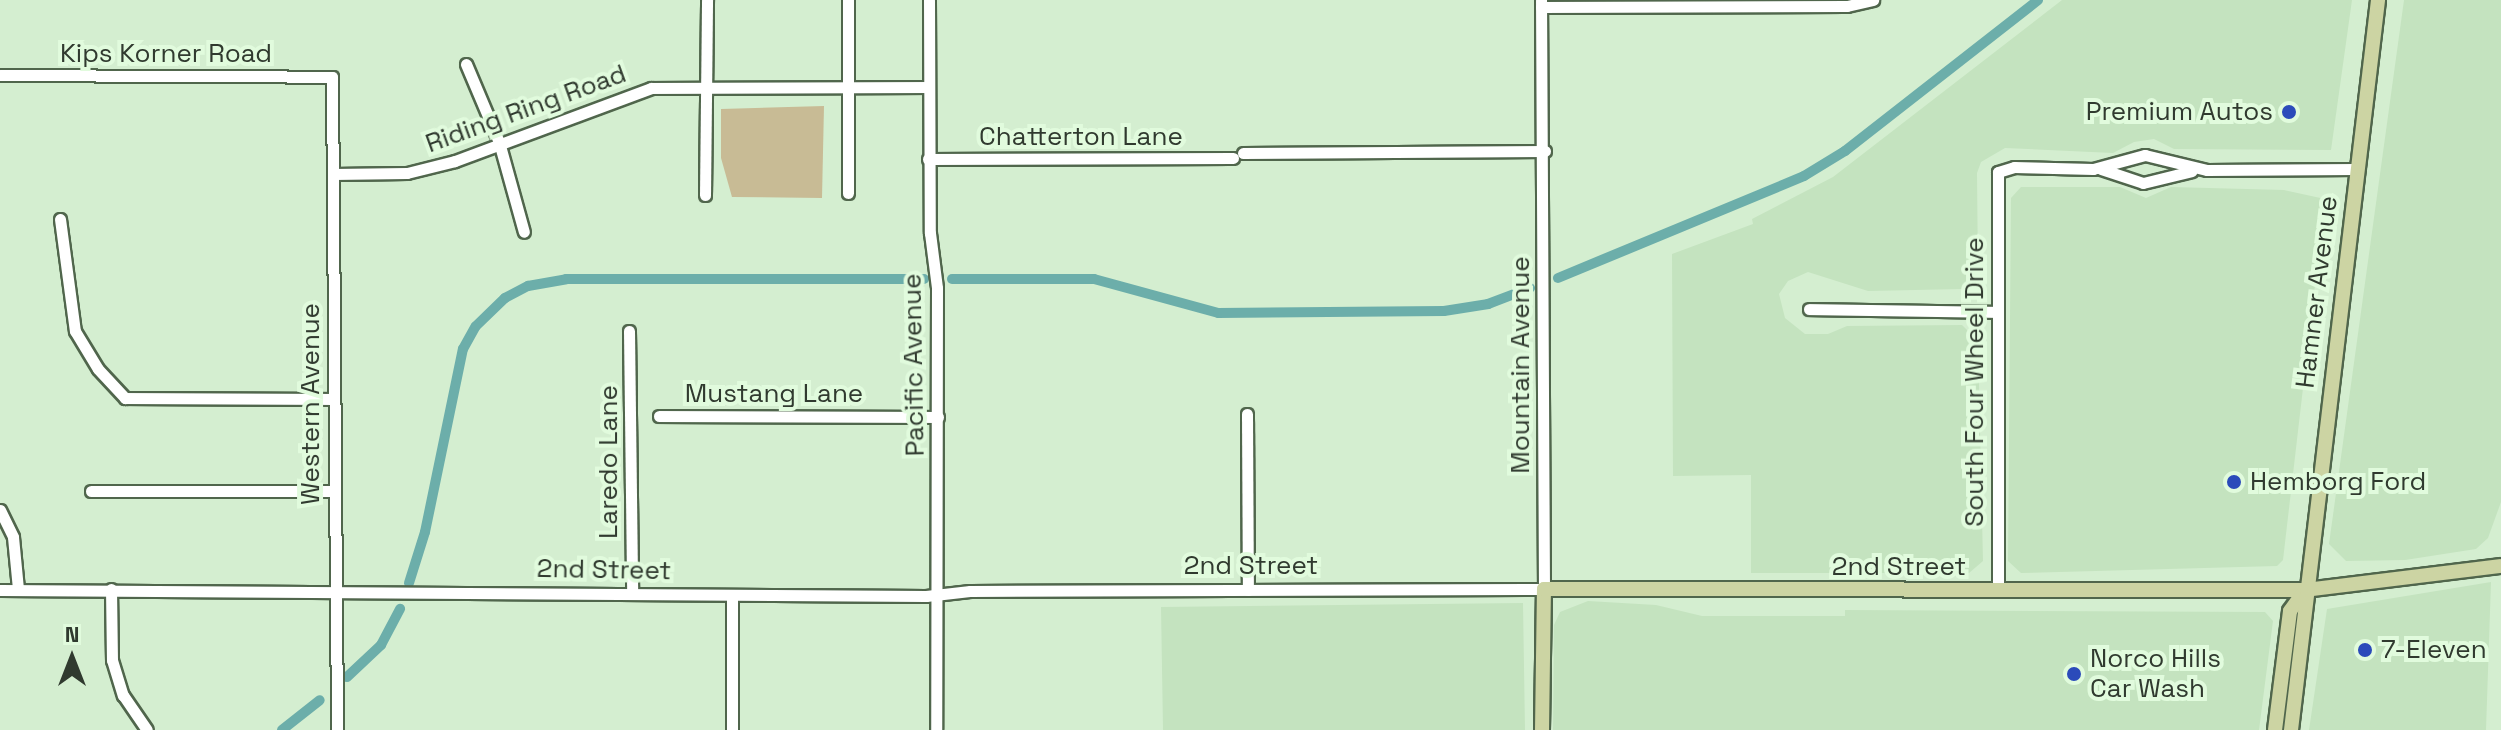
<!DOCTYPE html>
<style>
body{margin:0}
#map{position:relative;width:2501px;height:730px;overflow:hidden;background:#d4eed0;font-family:"Space Grotesk",sans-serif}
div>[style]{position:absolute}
.built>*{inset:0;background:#c4e3bf}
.green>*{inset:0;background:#c8bb95}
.canal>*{height:10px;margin:-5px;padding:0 5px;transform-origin:5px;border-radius:5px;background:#6caeaa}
.roads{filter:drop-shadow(2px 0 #50664c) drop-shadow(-2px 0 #50664c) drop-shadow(0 2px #50664c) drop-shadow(0 -2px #50664c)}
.minor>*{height:11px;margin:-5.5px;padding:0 5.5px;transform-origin:5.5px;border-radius:5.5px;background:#fff}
.major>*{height:14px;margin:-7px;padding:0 7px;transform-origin:7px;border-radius:7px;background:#ccd4a3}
.dots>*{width:22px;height:22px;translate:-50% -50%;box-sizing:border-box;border:4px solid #e1fbdd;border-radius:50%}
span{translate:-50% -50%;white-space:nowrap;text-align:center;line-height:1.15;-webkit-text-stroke:8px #e1fbdd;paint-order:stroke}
.street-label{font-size:26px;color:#303a2f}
.poi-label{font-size:26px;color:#303a2f}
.right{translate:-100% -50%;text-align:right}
.left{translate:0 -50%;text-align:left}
.north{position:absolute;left:32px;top:618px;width:80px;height:80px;-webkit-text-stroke:6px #e1fbdd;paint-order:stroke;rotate:0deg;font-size:22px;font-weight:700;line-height:32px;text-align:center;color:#303a2f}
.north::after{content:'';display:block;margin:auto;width:28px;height:36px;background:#303a2f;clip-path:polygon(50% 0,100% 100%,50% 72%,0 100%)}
</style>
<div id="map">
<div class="built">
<i style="clip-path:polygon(2062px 0,2352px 0,2331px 150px,2174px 149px,2154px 139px,2134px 142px,2113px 153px,2005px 148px,1981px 162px,1977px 173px,1978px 274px,1962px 289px,1868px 291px,1808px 272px,1788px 281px,1779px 294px,1785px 318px,1805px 334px,1828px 334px,1847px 326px,1962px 325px,1978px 341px,1983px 561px,1969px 573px,1751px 573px,1751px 475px,1673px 476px,1672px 254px,1753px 224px,1752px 219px,1833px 177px)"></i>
<i style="clip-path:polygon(2404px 0,2501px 0,2501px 502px,2488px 538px,2476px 549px,2405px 560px,2346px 561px,2329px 544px)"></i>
<i style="clip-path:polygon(2021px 187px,2120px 187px,2146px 198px,2171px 187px,2284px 190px,2325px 199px,2283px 560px,2277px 566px,2021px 573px,2008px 561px,2011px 198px)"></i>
<i style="clip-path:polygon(2491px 582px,2486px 730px,2309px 730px,2327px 609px)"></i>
<i style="clip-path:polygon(1588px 601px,1656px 605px,1702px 616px,1845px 616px,1845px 610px,2265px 612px,2273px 621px,2259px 730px,1553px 730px,1554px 625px,1560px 612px)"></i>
<i style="clip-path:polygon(1523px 603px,1525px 730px,1163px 730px,1161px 607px)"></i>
</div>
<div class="green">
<i style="clip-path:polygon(824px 106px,822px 198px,732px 197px,721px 158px,721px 109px)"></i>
</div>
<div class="canal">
<i style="left:1558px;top:278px;width:266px;rotate:-22.5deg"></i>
<i style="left:1804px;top:176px;width:48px;rotate:-31.4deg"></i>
<i style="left:1845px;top:151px;width:245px;rotate:-38deg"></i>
<i style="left:952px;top:279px;width:142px"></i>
<i style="left:1094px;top:279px;width:129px;rotate:15.3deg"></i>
<i style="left:1218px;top:313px;width:226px;rotate:-0.5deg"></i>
<i style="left:1444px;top:311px;width:45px;rotate:-9deg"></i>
<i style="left:1488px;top:304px;width:45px;rotate:-20.9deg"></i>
<i style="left:409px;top:583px;width:53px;rotate:-72.6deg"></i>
<i style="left:425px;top:532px;width:187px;rotate:-78.3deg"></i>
<i style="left:463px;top:349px;width:26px;rotate:-61deg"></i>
<i style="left:476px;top:326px;width:40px;rotate:-44deg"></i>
<i style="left:505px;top:298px;width:26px;rotate:-28deg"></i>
<i style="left:528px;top:286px;width:39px;rotate:-10deg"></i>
<i style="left:566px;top:279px;width:358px"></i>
<i style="left:347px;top:677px;width:47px;rotate:-43.3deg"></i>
<i style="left:381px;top:645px;width:41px;rotate:-62.2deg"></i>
<i style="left:282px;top:730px;width:48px;rotate:-38.3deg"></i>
</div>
<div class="roads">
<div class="minor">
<i style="left:848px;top:0;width:193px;rotate:90deg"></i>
<i style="left:929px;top:0;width:233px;rotate:89.8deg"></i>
<i style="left:930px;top:233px;width:55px;rotate:82.7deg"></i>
<i style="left:937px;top:288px;width:442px;rotate:90.1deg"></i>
<i style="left:1541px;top:7px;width:306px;rotate:-0.2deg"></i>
<i style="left:1847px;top:6px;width:27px;rotate:-13deg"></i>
<i style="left:466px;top:64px;width:85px;rotate:67.1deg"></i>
<i style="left:499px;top:142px;width:93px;rotate:74.5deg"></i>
<i style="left:0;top:75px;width:332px;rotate:0.3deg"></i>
<i style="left:332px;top:77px;width:653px;rotate:89.56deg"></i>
<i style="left:1243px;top:153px;width:302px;rotate:-0.4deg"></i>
<i style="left:928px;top:159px;width:305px;rotate:-0.2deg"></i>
<i style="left:2101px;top:169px;width:44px;rotate:18.4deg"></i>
<i style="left:2143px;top:183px;width:50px;rotate:-13.8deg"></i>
<i style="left:333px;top:174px;width:74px;rotate:-0.8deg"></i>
<i style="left:407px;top:173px;width:49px;rotate:-14deg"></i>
<i style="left:455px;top:161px;width:209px;rotate:-20.4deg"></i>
<i style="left:651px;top:88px;width:275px;rotate:-0.2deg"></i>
<i style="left:705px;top:195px;width:195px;rotate:-89.4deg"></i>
<i style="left:60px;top:219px;width:113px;rotate:82.4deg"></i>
<i style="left:75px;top:331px;width:44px;rotate:58.8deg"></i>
<i style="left:98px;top:369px;width:40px;rotate:47deg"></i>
<i style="left:125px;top:398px;width:208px;rotate:0.3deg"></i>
<i style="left:1809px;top:309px;width:189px;rotate:0.9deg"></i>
<i style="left:629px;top:331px;width:262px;rotate:89.3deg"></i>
<i style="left:1247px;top:414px;width:176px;rotate:89.7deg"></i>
<i style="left:659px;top:416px;width:279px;rotate:0.2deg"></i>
<i style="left:91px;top:491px;width:242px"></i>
<i style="left:0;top:510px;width:30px;rotate:64deg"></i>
<i style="left:13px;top:537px;width:52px;rotate:84.5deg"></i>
<i style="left:111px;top:589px;width:71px;rotate:89.2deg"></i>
<i style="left:112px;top:660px;width:37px;rotate:73deg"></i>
<i style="left:123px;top:695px;width:42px;rotate:55.6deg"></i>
<i style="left:0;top:590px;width:926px;rotate:0.37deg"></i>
<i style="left:926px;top:596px;width:44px;rotate:-6.5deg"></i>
<i style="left:970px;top:591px;width:574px;rotate:-0.2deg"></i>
<i style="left:1544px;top:589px;width:589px;rotate:-90.29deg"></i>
<i style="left:1998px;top:591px;width:419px;rotate:-90deg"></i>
<i style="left:1998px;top:172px;width:17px;rotate:-17deg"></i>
<i style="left:2014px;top:167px;width:79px;rotate:1.5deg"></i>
<i style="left:2093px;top:169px;width:54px;rotate:-15.1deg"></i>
<i style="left:2145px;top:155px;width:64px;rotate:13.6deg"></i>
<i style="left:2207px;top:170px;width:149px;rotate:-0.4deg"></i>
<i style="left:732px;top:730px;width:134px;rotate:-90deg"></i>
</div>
<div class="major">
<i style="left:1542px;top:730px;width:141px;rotate:-89.2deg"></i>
<i style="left:1544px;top:589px;width:761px;rotate:0.08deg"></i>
<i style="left:2305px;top:590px;width:197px;rotate:-7deg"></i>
<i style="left:2275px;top:730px;width:120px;rotate:-82.8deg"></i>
<i style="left:2290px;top:611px;width:26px;rotate:-54deg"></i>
<i style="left:2291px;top:730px;width:735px;rotate:-83.2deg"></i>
</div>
</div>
<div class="dots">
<i style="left:2289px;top:112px;background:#2b4bba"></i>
<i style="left:2234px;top:482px;background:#2b4bba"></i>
<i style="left:2365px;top:650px;background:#2b4bba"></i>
<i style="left:2074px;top:674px;background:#2b4bba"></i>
</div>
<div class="street-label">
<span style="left:166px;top:54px">Kips Korner Road</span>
<span style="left:526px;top:109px;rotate:-20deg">Riding Ring Road</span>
<span style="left:1081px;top:137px">Chatterton Lane</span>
<span style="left:2317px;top:292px;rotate:-83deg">Hamner Avenue</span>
<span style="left:914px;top:365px;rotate:-91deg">Pacific Avenue</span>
<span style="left:1521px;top:365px;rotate:-90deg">Mountain Avenue</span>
<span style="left:1975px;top:382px;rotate:-90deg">South Four Wheel Drive</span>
<span style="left:774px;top:394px">Mustang Lane</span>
<span style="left:311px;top:404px;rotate:-90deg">Western Avenue</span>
<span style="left:609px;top:462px;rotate:-90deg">Laredo Lane</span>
<span style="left:1251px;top:566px">2nd Street</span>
<span style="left:1899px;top:567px">2nd Street</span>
<span style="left:604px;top:570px;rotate:1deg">2nd Street</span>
</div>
<div class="poi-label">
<span class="right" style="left:2273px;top:112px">Premium Autos</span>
<span class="left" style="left:2250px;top:482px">Hemborg Ford</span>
<span class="left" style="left:2381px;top:650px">7-Eleven</span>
<span class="left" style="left:2090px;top:674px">Norco Hills<br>Car Wash</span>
</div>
<div class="north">N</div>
</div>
